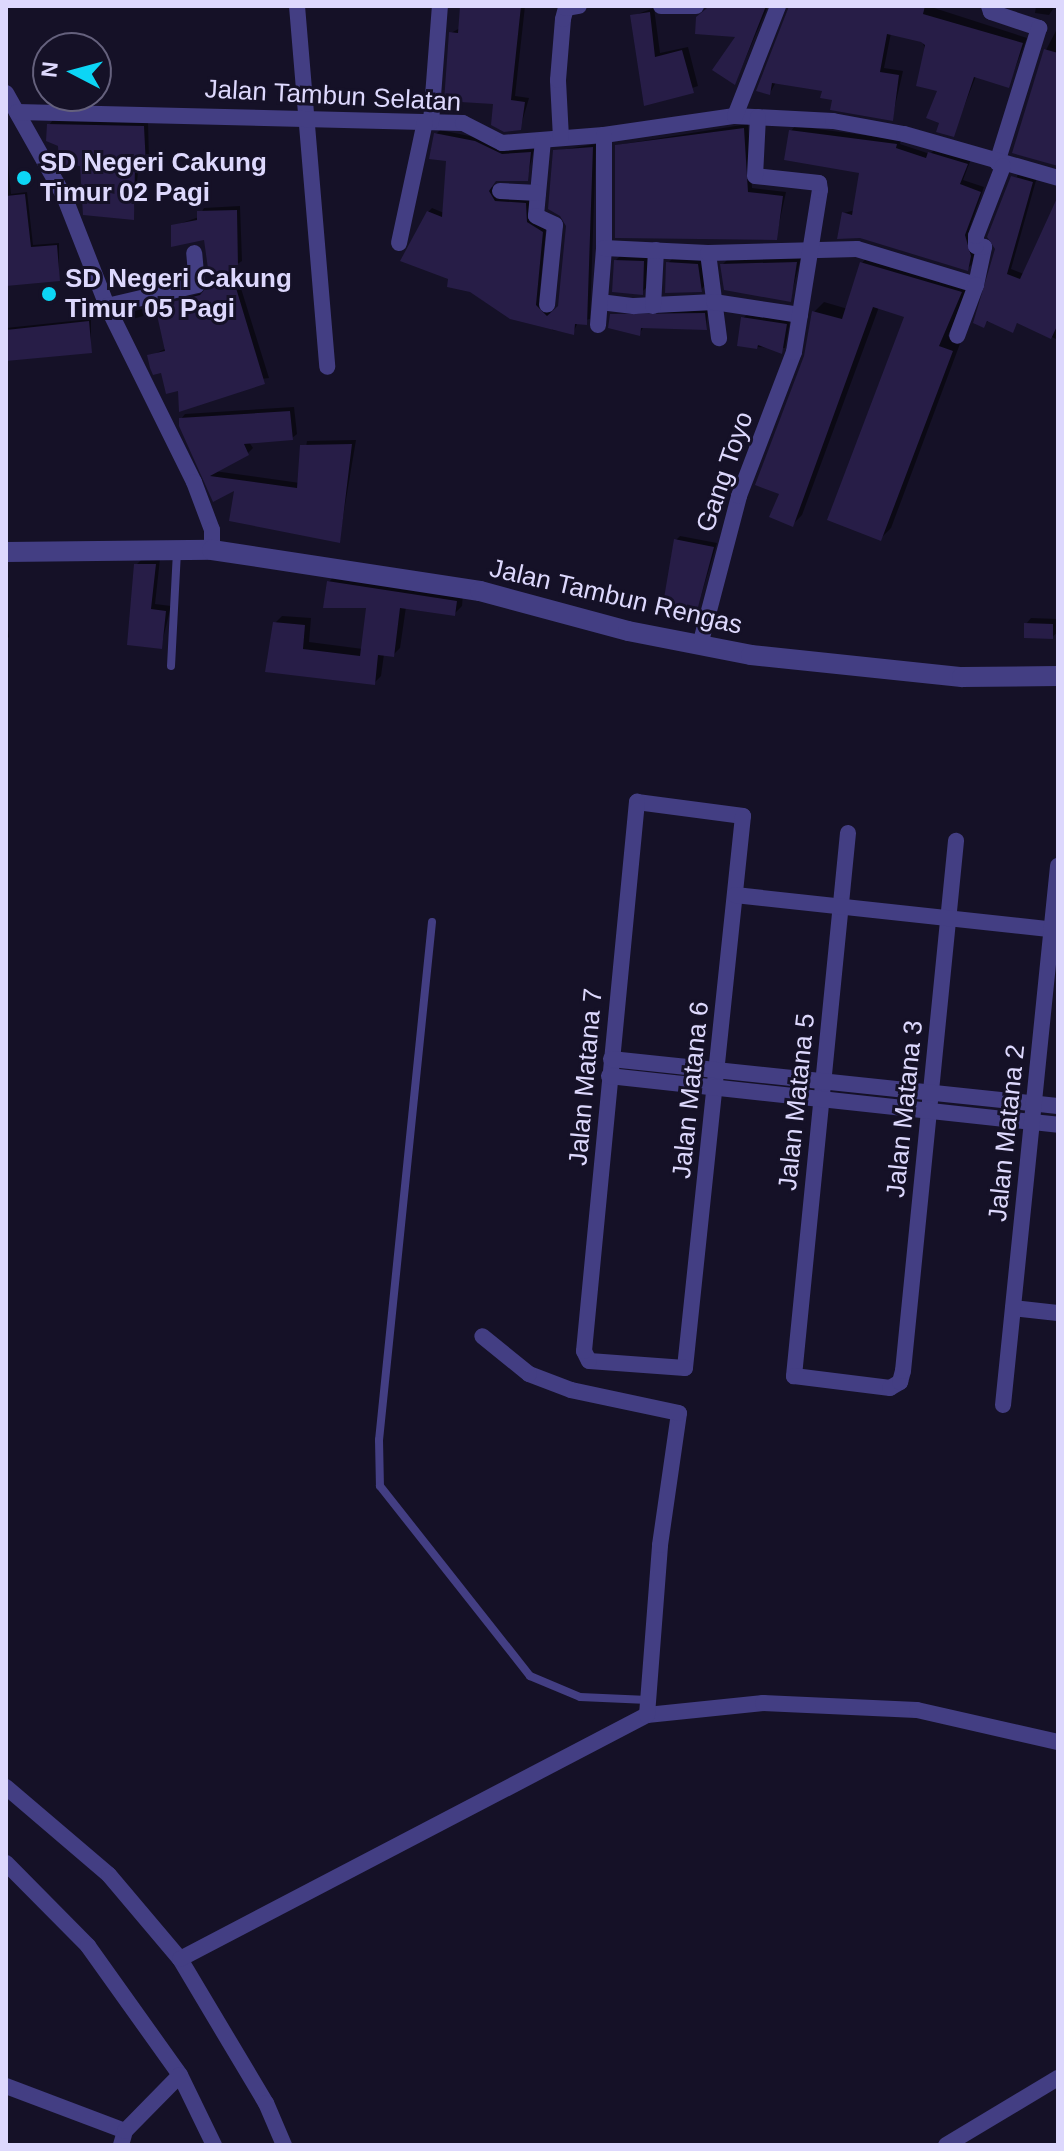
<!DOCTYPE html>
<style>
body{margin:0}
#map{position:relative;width:1064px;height:2151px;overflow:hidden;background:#151127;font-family:Arial,sans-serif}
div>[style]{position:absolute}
.shadow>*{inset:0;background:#0007}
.building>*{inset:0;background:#271d47}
.service>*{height:8px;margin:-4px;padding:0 4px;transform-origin:4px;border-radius:4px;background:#433e83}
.minor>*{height:16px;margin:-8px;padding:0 8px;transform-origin:8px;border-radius:8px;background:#433e83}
.tertiary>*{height:20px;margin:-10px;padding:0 10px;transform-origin:10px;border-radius:10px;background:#433e83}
.dots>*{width:22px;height:22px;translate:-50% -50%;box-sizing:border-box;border:4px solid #151127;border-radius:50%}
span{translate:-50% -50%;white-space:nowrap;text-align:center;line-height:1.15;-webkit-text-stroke:6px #151127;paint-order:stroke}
.street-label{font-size:26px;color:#ddd8fd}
.poi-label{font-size:26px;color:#ddd8fd;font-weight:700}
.left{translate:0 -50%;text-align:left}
.frame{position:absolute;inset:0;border:8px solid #ddd8fd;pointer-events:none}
.north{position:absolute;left:32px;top:32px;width:80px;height:80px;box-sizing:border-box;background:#151127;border:2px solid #65617d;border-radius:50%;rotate:276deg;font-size:22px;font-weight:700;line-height:32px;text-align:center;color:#ddd8fd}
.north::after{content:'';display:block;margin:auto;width:28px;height:36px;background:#0cd5f5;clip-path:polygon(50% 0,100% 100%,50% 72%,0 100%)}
</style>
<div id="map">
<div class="shadow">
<i style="clip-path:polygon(461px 6px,525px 6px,515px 96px,529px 98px,520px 129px,496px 102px,451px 33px,460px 28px)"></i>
<i style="clip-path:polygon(707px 6px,768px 6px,735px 83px,738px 35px)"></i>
<i style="clip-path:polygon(789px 6px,928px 6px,1027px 38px,1008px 86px,976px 76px,953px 135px,922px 40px,891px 33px,884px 68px,903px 71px,892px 119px,834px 99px,824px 90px,776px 82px,770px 93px,759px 90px)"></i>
<i style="clip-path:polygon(1036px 6px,1055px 6px,1049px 15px,1035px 13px)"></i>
<i style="clip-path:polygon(654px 8px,660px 53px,688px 47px,698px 86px,645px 104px,632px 16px)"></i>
<i style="clip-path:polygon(1058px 27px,1058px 165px,1046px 50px)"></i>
<i style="clip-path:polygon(53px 120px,148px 122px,149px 159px,139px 164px,133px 217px,60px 144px,49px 125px)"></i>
<i style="clip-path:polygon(748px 124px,752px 188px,786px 192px,776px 238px,617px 145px)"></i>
<i style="clip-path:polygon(795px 126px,901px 140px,900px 144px,930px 154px,935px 149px,971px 159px,963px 180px,984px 187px,969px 230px,975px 250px,972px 264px,967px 269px,844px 213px,855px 210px,862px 172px,791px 131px)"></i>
<i style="clip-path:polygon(440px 130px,479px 138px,507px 151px,534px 149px,527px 179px,496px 179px,492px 186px,499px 197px,529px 200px,530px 218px,546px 228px,539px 300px,552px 314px,560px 306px,568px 226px,555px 151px,596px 144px,590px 319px,578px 322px,573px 333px,552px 330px,553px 324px,451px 278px,428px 212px,432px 208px,444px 213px,448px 159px,436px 134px)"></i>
<i style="clip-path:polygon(6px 145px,11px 194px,27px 192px,33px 245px,59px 243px,59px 279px,6px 284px)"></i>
<i style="clip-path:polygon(1018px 172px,1037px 177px,1011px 269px,1024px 274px,1058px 206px,1058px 340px,1019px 321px,1012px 330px,989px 320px,984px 325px)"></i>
<i style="clip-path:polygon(240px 206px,242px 261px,234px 266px,269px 378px,180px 389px,150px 356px,167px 348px,157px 307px,205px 292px,212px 284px,206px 237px,173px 226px,199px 217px,204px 208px)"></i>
<i style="clip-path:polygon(872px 252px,970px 282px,948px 336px,961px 341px,891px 528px,881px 538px,906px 316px,879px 307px,802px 515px,792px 525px,782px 493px,814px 312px,824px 302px,848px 309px,862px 263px)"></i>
<i style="clip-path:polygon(621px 255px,649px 256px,647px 287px,642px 292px,616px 260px)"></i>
<i style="clip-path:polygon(801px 257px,790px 300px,723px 264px,728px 259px)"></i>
<i style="clip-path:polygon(673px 258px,702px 260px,705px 285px,701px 290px,668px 263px)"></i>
<i style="clip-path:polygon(148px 307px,147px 315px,129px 320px,125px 314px)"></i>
<i style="clip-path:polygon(708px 310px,706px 328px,644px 326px,640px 333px,612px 315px)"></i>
<i style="clip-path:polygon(747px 315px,790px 321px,785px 348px,756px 347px,743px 318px)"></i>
<i style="clip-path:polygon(91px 319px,91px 351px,6px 359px,6px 328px)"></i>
<i style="clip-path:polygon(294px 407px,297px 434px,292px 438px,249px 442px,253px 448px,248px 453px,214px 471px,300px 483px,307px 441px,356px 440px,339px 541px,236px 487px,214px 499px,181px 419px,185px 414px)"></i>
<i style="clip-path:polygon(680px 536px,717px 543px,697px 609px,676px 540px)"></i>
<i style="clip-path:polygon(142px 559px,160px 559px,155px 604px,171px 606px,161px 647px,136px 565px)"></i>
<i style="clip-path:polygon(336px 574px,463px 594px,462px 606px,455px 613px,406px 607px,400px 648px,393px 655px,384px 654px,381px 676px,374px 683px,267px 670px,275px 623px,282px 616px,311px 618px,309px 642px,363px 649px,368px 606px,329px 582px)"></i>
<i style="clip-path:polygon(6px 617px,9px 637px,6px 640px)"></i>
<i style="clip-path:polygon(1031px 618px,1058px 619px,1058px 632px,1052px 637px,1026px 624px)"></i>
</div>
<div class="building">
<i style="clip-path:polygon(460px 6px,521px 6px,511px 100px,525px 102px,521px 130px,504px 132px,491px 125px,493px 104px,444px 101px,449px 32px,458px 33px)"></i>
<i style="clip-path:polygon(725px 6px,766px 6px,735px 85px,712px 70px,735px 37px,695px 34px,696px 17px,707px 8px)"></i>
<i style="clip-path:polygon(789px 6px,925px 6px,923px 14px,1023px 43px,1009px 88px,974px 77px,954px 137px,936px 132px,939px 123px,926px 118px,937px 91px,916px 86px,925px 45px,921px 42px,887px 34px,880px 72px,899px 75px,893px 121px,830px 110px,832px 100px,820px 98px,822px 91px,772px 83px,770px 95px,756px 91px)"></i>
<i style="clip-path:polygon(650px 12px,655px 57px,682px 50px,694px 93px,644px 106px,630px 15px)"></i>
<i style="clip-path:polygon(1044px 49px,1058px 53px,1058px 166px,1012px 153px)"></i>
<i style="clip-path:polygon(47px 124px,144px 126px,146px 166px,135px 166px,134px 220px,83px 215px,80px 166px,59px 165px,58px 146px,46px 141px)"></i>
<i style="clip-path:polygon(744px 128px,748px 192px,783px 196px,777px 240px,615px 238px,615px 145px)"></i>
<i style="clip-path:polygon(789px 130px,897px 144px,896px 148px,926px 158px,928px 152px,968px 164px,960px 184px,981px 192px,965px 235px,971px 256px,968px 271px,860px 238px,837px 239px,842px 212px,852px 215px,859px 173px,784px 160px)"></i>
<i style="clip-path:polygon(434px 133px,475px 141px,502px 154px,531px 152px,528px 181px,496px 181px,489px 191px,495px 201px,526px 203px,527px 222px,543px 232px,536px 305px,547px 316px,558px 306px,566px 226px,560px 216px,548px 209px,553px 150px,593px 147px,587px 325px,575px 324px,574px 335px,510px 319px,470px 292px,447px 287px,448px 279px,400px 261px,427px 211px,442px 217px,446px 161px,429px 159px)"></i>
<i style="clip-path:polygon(1011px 176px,1033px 182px,1007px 274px,1020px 279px,1058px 196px,1058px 324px,1051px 339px,1017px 323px,1013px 333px,987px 321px,984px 328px,973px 323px,995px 249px,987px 237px)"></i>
<i style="clip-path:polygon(25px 194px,31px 247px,57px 245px,60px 281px,6px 286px,6px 196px)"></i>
<i style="clip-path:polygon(237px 210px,238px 267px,230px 268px,265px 384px,179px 412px,178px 391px,166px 394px,161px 373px,153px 375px,150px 368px,147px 355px,165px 351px,155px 306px,200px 295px,210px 283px,204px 240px,171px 247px,171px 225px,197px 220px,197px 211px)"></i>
<i style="clip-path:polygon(614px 260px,644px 261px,643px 295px,612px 292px)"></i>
<i style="clip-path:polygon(666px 262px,698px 264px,702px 292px,665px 293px)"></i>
<i style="clip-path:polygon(797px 262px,791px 302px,724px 290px,720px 264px)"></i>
<i style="clip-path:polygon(860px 262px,962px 292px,939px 346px,953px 351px,881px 541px,827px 520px,904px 317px,873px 307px,793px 527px,769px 517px,779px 494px,755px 485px,804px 356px,812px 311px,842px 319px)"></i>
<i style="clip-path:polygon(705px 313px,707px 330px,641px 328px,640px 336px,608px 328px,610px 314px)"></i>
<i style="clip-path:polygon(741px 317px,787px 324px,782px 354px,758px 345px,757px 349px,737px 346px)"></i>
<i style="clip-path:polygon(89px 321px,92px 353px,6px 361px,6px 330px)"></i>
<i style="clip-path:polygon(290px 411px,293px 440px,244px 444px,249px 455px,210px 476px,297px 488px,300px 445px,352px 444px,340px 543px,229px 521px,234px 491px,213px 502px,179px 426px,179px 418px)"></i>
<i style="clip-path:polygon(674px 539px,714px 547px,697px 611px,663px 604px)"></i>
<i style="clip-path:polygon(134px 564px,156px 564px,151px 609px,166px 611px,162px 649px,127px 645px)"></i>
<i style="clip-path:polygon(327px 581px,457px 601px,455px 616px,400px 608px,394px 657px,378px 655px,375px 685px,265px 672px,273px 622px,305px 625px,303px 649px,360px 656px,366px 608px,323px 608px)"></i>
<i style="clip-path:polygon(1024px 623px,1053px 624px,1053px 639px,1024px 638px)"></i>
</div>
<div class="service">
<i style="left:171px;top:666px;width:114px;rotate:-87deg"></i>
<i style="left:432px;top:922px;width:521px;rotate:95.84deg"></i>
<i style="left:379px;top:1440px;width:46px;rotate:88.8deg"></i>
<i style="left:380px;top:1486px;width:242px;rotate:51.7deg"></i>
<i style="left:530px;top:1676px;width:54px;rotate:22.8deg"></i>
<i style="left:580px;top:1697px;width:68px;rotate:2.5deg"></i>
</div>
<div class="minor">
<i style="left:297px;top:6px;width:362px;rotate:85.2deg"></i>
<i style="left:661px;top:6px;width:35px"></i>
<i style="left:989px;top:6px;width:6px;rotate:72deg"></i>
<i style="left:991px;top:12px;width:51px;rotate:18.4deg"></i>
<i style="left:1039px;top:28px;width:141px;rotate:107.3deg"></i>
<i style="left:6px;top:93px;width:118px;rotate:60.6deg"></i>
<i style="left:64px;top:196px;width:118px;rotate:68.6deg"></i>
<i style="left:107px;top:306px;width:196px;rotate:63.7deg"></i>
<i style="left:194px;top:482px;width:51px;rotate:69.4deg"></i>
<i style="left:212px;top:530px;width:20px;rotate:90deg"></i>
<i style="left:17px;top:112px;width:446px;rotate:1.4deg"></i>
<i style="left:463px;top:123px;width:44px;rotate:27.1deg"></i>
<i style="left:502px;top:143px;width:102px;rotate:-4.5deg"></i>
<i style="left:604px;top:135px;width:132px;rotate:-8.3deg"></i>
<i style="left:735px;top:116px;width:98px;rotate:2.9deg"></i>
<i style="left:833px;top:121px;width:72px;rotate:10.4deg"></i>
<i style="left:904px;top:134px;width:160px;rotate:15.9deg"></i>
<i style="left:735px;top:116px;width:118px;rotate:-68.6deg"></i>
<i style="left:431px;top:122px;width:116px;rotate:-85.6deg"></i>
<i style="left:561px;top:138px;width:58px;rotate:-93deg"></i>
<i style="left:558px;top:80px;width:61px;rotate:-85.3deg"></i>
<i style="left:563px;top:19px;width:11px;rotate:-75deg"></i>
<i style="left:566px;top:8px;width:13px;rotate:-9deg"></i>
<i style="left:543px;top:140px;width:76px;rotate:95.3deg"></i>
<i style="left:536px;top:216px;width:21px;rotate:25deg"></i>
<i style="left:555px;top:225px;width:80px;rotate:95.7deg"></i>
<i style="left:500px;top:191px;width:38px;rotate:3deg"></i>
<i style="left:399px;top:243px;width:124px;rotate:-77.9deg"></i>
<i style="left:604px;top:248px;width:113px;rotate:-90deg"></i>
<i style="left:708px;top:253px;width:86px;rotate:82.6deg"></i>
<i style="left:976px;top:285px;width:39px;rotate:-78deg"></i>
<i style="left:984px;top:247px;width:8px;rotate:-173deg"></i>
<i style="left:976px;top:246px;width:10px;rotate:-90deg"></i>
<i style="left:976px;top:236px;width:75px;rotate:-68.9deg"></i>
<i style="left:600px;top:302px;width:34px;rotate:7deg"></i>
<i style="left:634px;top:306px;width:80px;rotate:-2.9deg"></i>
<i style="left:714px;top:302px;width:87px;rotate:8.6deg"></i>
<i style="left:107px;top:306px;width:92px;rotate:-13.1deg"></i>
<i style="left:197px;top:285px;width:32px;rotate:-95deg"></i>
<i style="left:653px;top:306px;width:56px;rotate:-86.9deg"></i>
<i style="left:598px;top:325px;width:77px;rotate:-85.5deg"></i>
<i style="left:604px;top:248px;width:104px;rotate:2.8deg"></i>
<i style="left:708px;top:253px;width:149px;rotate:-1.5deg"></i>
<i style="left:857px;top:249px;width:124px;rotate:16.8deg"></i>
<i style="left:976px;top:285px;width:54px;rotate:110.4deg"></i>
<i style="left:700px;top:645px;width:154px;rotate:-75.3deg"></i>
<i style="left:739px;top:496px;width:154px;rotate:-69.1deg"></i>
<i style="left:794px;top:352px;width:164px;rotate:-80.9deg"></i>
<i style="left:820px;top:190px;width:7px;rotate:-98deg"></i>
<i style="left:819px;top:183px;width:64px;rotate:-173.8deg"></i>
<i style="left:755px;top:176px;width:59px;rotate:-87.1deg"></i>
<i style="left:637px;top:802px;width:107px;rotate:7.5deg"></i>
<i style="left:743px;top:816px;width:555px;rotate:96deg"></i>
<i style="left:685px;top:1368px;width:96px;rotate:-175.8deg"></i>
<i style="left:589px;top:1361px;width:11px;rotate:-117deg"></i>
<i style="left:584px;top:1351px;width:552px;rotate:-84.49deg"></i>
<i style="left:848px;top:833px;width:546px;rotate:95.68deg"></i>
<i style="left:794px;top:1376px;width:97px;rotate:7.1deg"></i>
<i style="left:890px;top:1388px;width:12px;rotate:-31deg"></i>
<i style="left:900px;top:1382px;width:11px;rotate:-75deg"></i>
<i style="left:903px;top:1371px;width:533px;rotate:-84.29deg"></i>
<i style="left:735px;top:895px;width:325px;rotate:6.2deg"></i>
<i style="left:611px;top:1059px;width:449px;rotate:6deg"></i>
<i style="left:609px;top:1076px;width:452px;rotate:6.2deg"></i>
<i style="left:1013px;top:1308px;width:45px;rotate:6.3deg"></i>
<i style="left:1003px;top:1405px;width:542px;rotate:-84.17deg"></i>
<i style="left:647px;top:1715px;width:117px;rotate:-5.9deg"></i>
<i style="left:763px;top:1703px;width:154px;rotate:2.6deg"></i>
<i style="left:917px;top:1710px;width:145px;rotate:12.8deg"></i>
<i style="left:6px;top:1787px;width:135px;rotate:40.5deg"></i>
<i style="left:109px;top:1875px;width:110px;rotate:49.8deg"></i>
<i style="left:180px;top:1959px;width:168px;rotate:59.2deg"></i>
<i style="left:266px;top:2103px;width:46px;rotate:66.8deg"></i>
<i style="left:6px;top:1863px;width:117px;rotate:45.3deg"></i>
<i style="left:88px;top:1946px;width:158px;rotate:54.5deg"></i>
<i style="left:180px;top:2075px;width:78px;rotate:64.1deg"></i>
<i style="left:180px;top:1959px;width:527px;rotate:-27.59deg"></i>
<i style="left:647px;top:1715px;width:170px;rotate:-85.6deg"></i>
<i style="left:660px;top:1545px;width:133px;rotate:-81.8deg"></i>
<i style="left:679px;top:1413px;width:110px;rotate:-168deg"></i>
<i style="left:571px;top:1390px;width:45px;rotate:-159.1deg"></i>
<i style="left:529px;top:1374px;width:60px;rotate:-141deg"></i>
<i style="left:6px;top:2086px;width:127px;rotate:20.7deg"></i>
<i style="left:121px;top:2145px;width:15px;rotate:-74deg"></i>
<i style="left:125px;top:2131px;width:78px;rotate:-45.5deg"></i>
<i style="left:946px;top:2145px;width:131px;rotate:-30.9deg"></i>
</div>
<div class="tertiary">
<i style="left:6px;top:552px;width:206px;rotate:-0.6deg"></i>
<i style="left:212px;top:550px;width:271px;rotate:8.7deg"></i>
<i style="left:480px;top:591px;width:153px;rotate:15.1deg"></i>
<i style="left:628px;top:631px;width:125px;rotate:11deg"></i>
<i style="left:751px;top:655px;width:212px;rotate:6deg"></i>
<i style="left:962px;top:677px;width:96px;rotate:-0.6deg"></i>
</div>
<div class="dots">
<i style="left:24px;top:178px;background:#0cd5f5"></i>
<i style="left:49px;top:294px;background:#0cd5f5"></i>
</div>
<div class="street-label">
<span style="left:333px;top:96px;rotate:3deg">Jalan Tambun Selatan</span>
<span style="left:725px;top:472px;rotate:-71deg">Gang Toyo</span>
<span style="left:616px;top:597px;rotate:13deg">Jalan Tambun Rengas</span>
<span style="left:586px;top:1077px;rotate:-85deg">Jalan Matana 7</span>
<span style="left:691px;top:1090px;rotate:-84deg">Jalan Matana 6</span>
<span style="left:797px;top:1102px;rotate:-84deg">Jalan Matana 5</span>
<span style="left:905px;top:1109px;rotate:-84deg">Jalan Matana 3</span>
<span style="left:1007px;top:1133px;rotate:-84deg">Jalan Matana 2</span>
</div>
<div class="poi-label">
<span class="left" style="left:40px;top:178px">SD Negeri Cakung<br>Timur 02 Pagi</span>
<span class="left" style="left:65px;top:294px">SD Negeri Cakung<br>Timur 05 Pagi</span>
</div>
<div class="frame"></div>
<div class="north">N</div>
</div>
